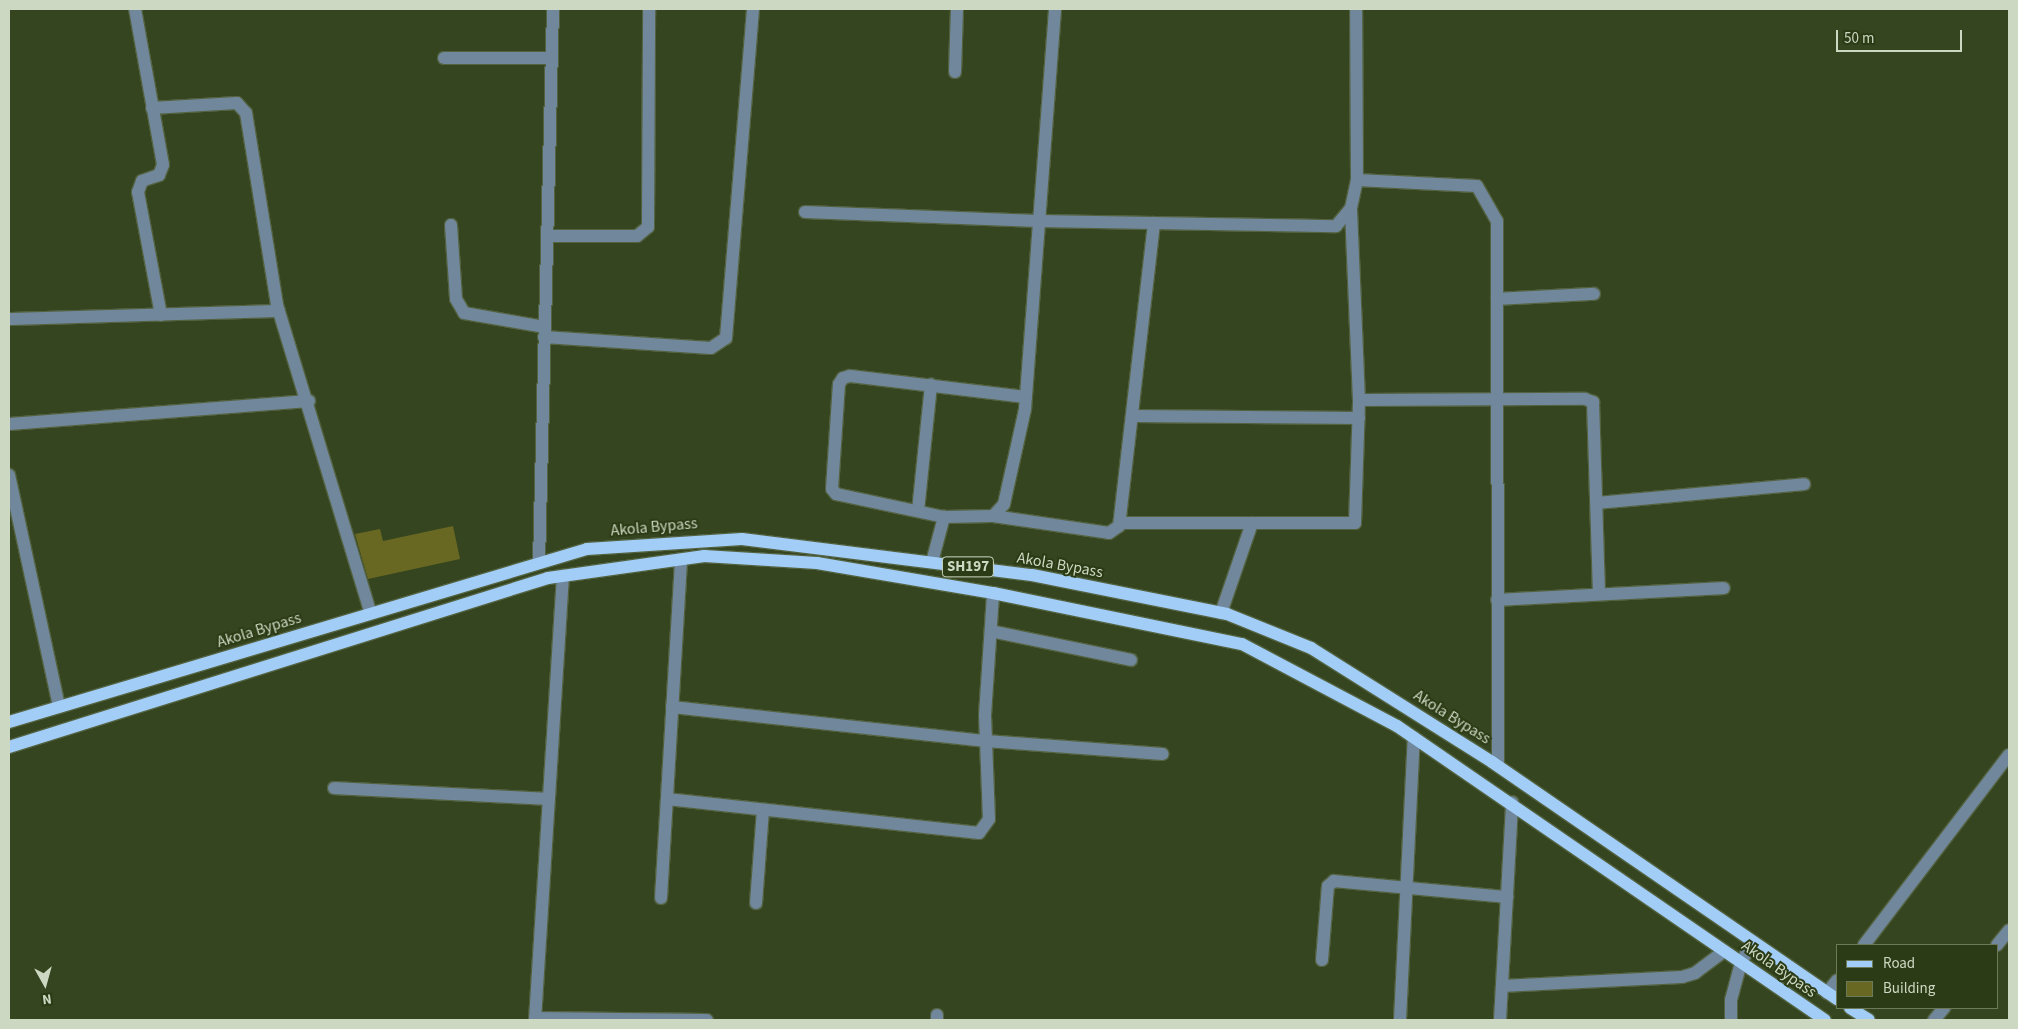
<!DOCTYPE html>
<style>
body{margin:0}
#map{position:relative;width:2018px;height:1029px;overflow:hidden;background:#35451f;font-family:"Source Sans 3",sans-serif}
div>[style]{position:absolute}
.building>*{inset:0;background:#696823}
.roads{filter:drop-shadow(1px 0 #536240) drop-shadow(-1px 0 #536240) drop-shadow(0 1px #536240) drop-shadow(0 -1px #536240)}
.minor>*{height:12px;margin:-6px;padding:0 6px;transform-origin:6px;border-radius:6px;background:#71879c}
.major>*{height:12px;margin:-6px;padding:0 6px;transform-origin:6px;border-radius:6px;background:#a1cdf7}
span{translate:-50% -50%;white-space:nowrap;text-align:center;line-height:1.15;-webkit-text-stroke:4px #2b3b15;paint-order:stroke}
.shield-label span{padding:1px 4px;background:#2b3b15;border:1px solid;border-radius:4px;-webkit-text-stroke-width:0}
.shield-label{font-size:15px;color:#cdd8c2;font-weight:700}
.street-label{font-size:16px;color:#cdd8c2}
.frame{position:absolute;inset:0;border:10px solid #cdd8c2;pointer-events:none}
.legend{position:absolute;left:1836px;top:944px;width:162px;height:65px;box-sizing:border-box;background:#2b3b15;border:1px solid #6c7a5a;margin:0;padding:6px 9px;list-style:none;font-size:15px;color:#cdd8c2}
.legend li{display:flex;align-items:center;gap:10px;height:25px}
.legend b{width:25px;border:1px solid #6c7a5a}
.north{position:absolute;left:20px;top:959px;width:50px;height:50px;-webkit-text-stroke:4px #2b3b15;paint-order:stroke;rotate:173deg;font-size:14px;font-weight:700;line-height:20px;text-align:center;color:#cdd8c2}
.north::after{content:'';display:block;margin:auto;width:18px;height:22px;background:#cdd8c2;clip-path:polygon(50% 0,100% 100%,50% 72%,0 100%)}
.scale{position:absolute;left:1836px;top:30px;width:126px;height:22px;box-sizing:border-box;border:2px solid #cdd8c2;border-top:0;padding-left:6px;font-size:15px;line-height:18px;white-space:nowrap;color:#cdd8c2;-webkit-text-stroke:4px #2b3b15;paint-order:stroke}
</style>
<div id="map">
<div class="building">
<i style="clip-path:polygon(453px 526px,460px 559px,368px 579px,355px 534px,380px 529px,383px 541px)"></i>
</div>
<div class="roads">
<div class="minor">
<i style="left:135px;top:9px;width:158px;rotate:79.8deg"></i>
<i style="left:163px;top:165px;width:11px;rotate:112deg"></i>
<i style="left:159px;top:175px;width:18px;rotate:161deg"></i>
<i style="left:142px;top:181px;width:12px;rotate:110deg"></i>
<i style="left:138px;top:192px;width:125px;rotate:79.4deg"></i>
<i style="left:444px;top:58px;width:108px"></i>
<i style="left:955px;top:72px;width:63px;rotate:-88.2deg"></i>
<i style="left:152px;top:108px;width:85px;rotate:-3.4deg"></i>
<i style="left:237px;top:103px;width:13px;rotate:48deg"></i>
<i style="left:246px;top:113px;width:194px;rotate:80.8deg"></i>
<i style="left:277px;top:305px;width:321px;rotate:73.1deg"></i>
<i style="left:1357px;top:180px;width:120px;rotate:2.9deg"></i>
<i style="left:1477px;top:186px;width:40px;rotate:60.3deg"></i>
<i style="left:1497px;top:221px;width:545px;rotate:89.89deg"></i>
<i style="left:805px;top:212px;width:233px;rotate:2.2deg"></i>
<i style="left:1038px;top:221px;width:298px;rotate:1deg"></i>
<i style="left:1336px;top:226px;width:23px;rotate:-50deg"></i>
<i style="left:1351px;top:208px;width:29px;rotate:-78deg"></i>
<i style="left:1357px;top:180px;width:171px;rotate:-90.3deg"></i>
<i style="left:451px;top:225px;width:74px;rotate:86.1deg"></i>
<i style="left:456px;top:299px;width:16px;rotate:60deg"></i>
<i style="left:464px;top:313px;width:81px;rotate:9.9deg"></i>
<i style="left:547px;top:236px;width:90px"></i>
<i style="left:637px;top:236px;width:14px;rotate:-39deg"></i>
<i style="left:648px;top:227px;width:218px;rotate:-89.7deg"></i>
<i style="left:1497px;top:299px;width:97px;rotate:-3deg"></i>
<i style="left:9px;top:319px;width:270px;rotate:-1.7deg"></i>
<i style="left:544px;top:337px;width:167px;rotate:3.8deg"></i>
<i style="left:711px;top:348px;width:18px;rotate:-34deg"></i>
<i style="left:726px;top:338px;width:330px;rotate:-85.3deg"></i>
<i style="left:1359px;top:400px;width:226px;rotate:-0.3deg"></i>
<i style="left:1585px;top:399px;width:9px;rotate:21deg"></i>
<i style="left:1593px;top:402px;width:192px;rotate:88.2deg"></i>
<i style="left:1132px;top:416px;width:227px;rotate:0.5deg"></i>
<i style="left:9px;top:424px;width:301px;rotate:-4.4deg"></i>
<i style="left:9px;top:475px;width:237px;rotate:77.8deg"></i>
<i style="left:1597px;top:503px;width:208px;rotate:-5.2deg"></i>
<i style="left:918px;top:511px;width:127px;rotate:-84.1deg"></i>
<i style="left:993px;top:516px;width:117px;rotate:8.3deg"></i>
<i style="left:1109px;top:533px;width:12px;rotate:-35deg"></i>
<i style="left:1119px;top:526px;width:305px;rotate:-83.4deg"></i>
<i style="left:944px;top:517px;width:110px;rotate:-168deg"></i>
<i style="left:836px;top:494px;width:6px;rotate:-129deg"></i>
<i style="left:832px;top:489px;width:105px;rotate:-86.2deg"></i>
<i style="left:839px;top:384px;width:7px;rotate:-56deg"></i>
<i style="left:843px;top:378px;width:7px;rotate:-16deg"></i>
<i style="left:850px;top:376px;width:177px;rotate:6.8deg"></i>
<i style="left:1120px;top:523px;width:235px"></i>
<i style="left:1355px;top:523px;width:123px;rotate:-88.1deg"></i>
<i style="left:1359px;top:400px;width:192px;rotate:-92.4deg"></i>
<i style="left:539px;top:562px;width:553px;rotate:-88.55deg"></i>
<i style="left:932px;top:562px;width:47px;rotate:-75.1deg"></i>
<i style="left:944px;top:517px;width:49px;rotate:-1.2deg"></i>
<i style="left:993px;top:516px;width:16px;rotate:-47deg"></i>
<i style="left:1004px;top:504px;width:97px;rotate:-77.5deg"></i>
<i style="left:1025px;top:409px;width:401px;rotate:-85.7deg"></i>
<i style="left:1497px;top:600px;width:227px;rotate:-3deg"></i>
<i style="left:1221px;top:613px;width:95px;rotate:-71deg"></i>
<i style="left:991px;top:631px;width:143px;rotate:11.7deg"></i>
<i style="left:672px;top:707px;width:316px;rotate:6.2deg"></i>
<i style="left:986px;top:741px;width:177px;rotate:4.2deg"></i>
<i style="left:334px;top:788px;width:215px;rotate:2.9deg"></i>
<i style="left:667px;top:799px;width:314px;rotate:6.2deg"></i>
<i style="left:979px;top:833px;width:17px;rotate:-54deg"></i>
<i style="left:989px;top:819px;width:104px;rotate:-92.2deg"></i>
<i style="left:985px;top:715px;width:122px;rotate:-86.2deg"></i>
<i style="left:661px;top:898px;width:339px;rotate:-86.6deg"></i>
<i style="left:756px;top:903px;width:93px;rotate:-85.7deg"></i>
<i style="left:1864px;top:945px;width:239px;rotate:-52.7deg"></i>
<i style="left:1997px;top:945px;width:19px;rotate:-51deg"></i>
<i style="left:1322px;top:960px;width:74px;rotate:-85.4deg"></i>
<i style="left:1328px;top:886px;width:8px;rotate:-40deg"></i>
<i style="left:1334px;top:881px;width:174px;rotate:5.3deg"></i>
<i style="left:1502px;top:986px;width:180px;rotate:-2.9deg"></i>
<i style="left:1682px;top:977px;width:14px;rotate:-17deg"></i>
<i style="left:1695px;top:973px;width:36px;rotate:-37deg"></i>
<i style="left:1827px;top:993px;width:16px;rotate:-52deg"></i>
<i style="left:937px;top:1015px;width:5px;rotate:90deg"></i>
<i style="left:535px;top:1018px;width:172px;rotate:0.7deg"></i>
<i style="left:535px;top:1020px;width:445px;rotate:-86.4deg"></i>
<i style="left:1400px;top:1020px;width:283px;rotate:-87.2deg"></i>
<i style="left:1500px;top:1020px;width:218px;rotate:-86.8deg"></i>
<i style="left:1731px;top:1020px;width:20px;rotate:-90deg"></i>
<i style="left:1731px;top:1000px;width:38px;rotate:-75deg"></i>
<i style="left:1741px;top:963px;width:24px;rotate:-62deg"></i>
<i style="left:1934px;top:1020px;width:16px;rotate:-50deg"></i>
</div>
<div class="major">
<i style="left:9px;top:722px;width:603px;rotate:-16.66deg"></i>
<i style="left:587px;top:549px;width:155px;rotate:-3.7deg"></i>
<i style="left:742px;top:539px;width:292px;rotate:7.1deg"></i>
<i style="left:1032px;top:575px;width:199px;rotate:11.3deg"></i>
<i style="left:1227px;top:614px;width:91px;rotate:22deg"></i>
<i style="left:1311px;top:648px;width:214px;rotate:32.2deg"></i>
<i style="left:1492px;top:762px;width:419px;rotate:34.5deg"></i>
<i style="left:9px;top:747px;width:565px;rotate:-17.41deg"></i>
<i style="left:548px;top:578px;width:158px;rotate:-8deg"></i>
<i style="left:704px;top:556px;width:113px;rotate:3.5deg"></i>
<i style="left:817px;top:563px;width:179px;rotate:9.7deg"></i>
<i style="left:993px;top:593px;width:254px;rotate:11.6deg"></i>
<i style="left:1242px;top:644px;width:175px;rotate:27.9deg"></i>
<i style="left:1397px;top:726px;width:519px;rotate:34.49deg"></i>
<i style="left:1850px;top:1008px;width:22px;rotate:32deg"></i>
</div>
</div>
<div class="shield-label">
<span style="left:968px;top:567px">SH197</span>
</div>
<div class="street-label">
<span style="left:654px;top:527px;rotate:-5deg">Akola Bypass</span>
<span style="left:1060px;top:565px;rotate:10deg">Akola Bypass</span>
<span style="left:259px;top:630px;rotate:-17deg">Akola Bypass</span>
<span style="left:1452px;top:717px;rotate:32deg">Akola Bypass</span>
<span style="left:1779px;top:969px;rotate:35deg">Akola Bypass</span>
</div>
<div class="frame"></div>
<ul class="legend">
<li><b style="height:6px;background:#a1cdf7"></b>Road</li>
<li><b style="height:14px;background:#696823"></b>Building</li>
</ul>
<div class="north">N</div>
<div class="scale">50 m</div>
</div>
